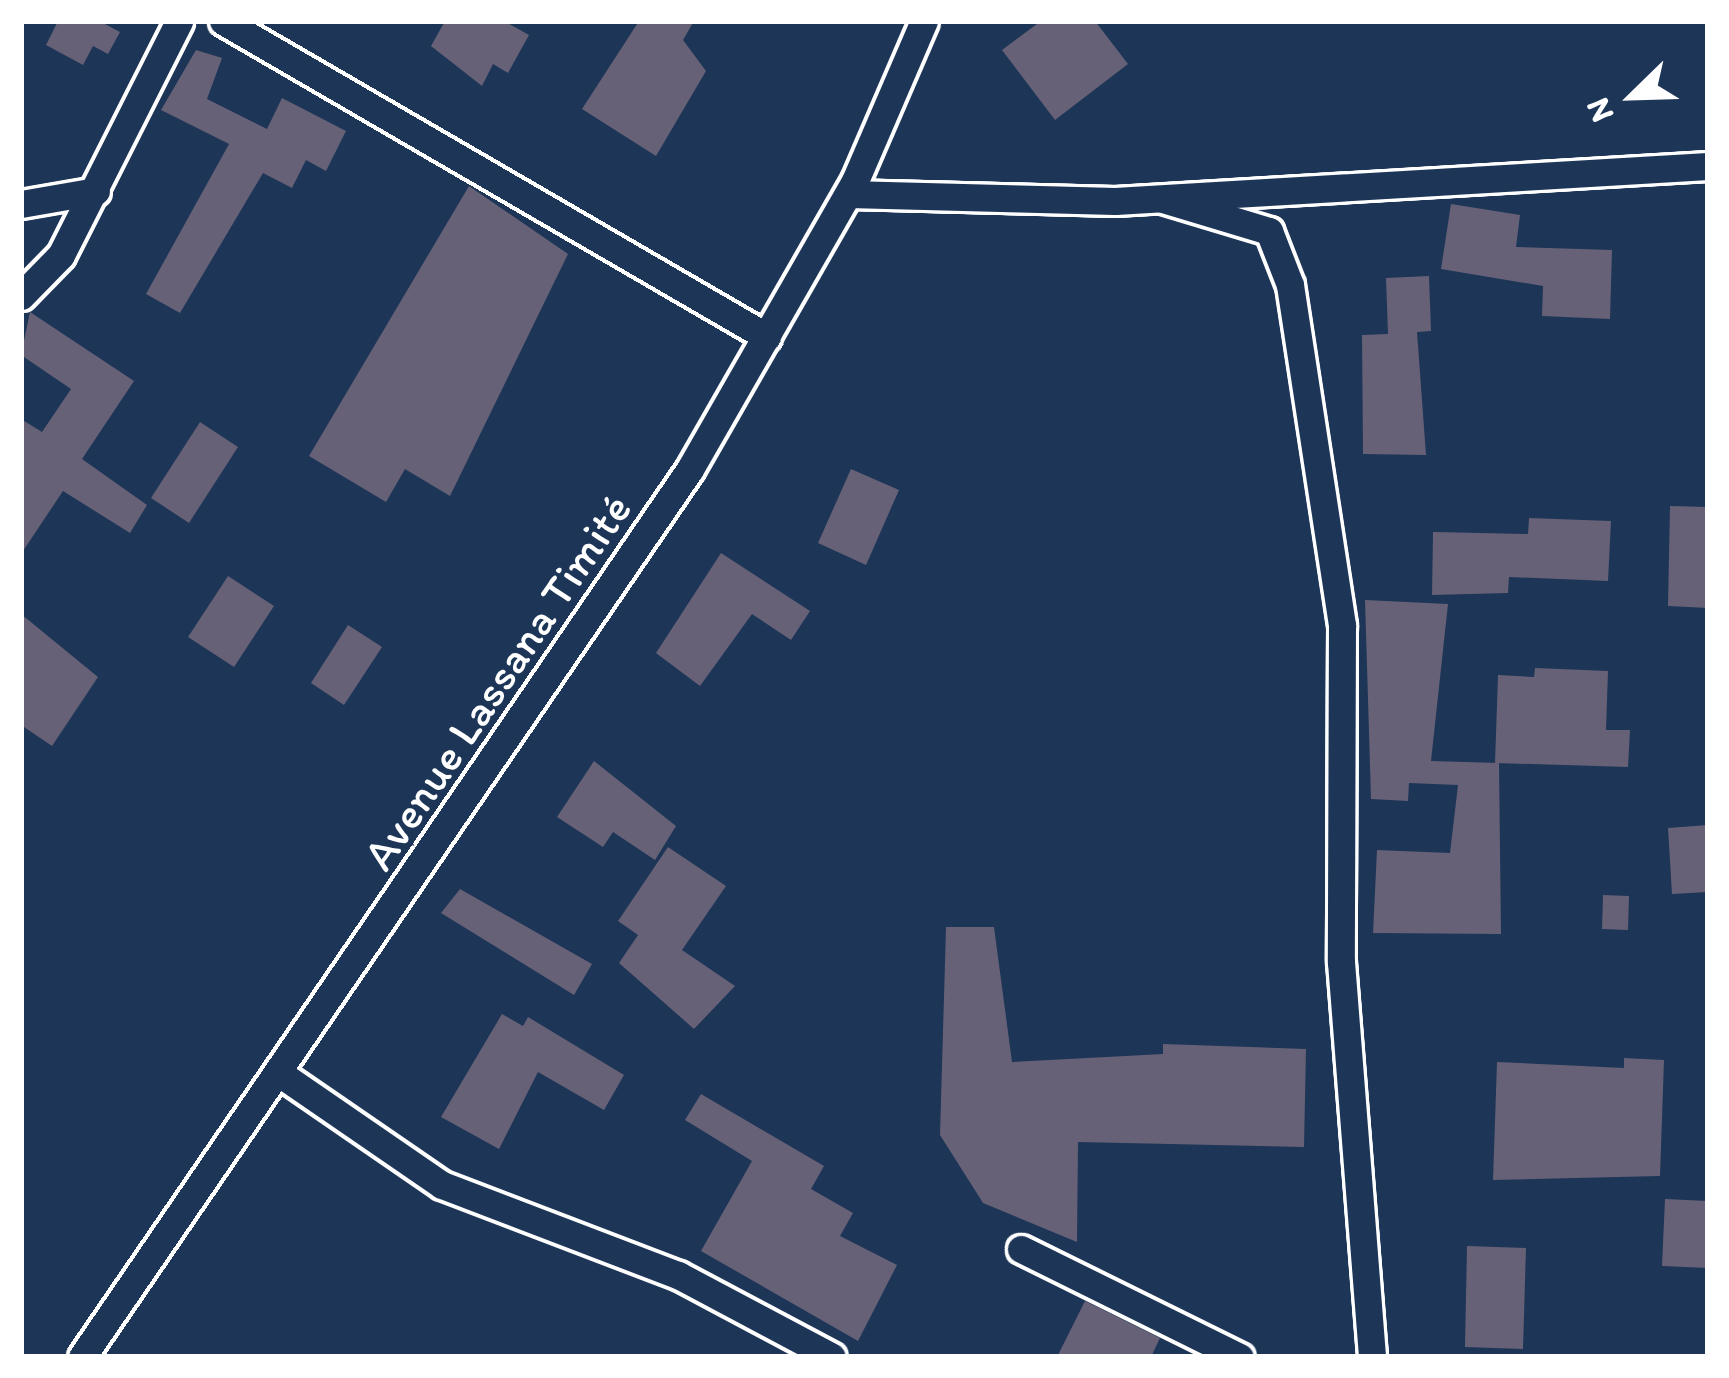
<!DOCTYPE html>
<meta charset="utf-8">
<style>
body{margin:0}
#map{position:relative;width:1729px;height:1378px;overflow:hidden;background:#1d3557;font-family:Itim,sans-serif}
div>[style]{position:absolute}
.building>*{inset:0;background:#666176}
.roads{filter:drop-shadow(3px 0 #fff) drop-shadow(-3px 0 #fff) drop-shadow(0 3px #fff) drop-shadow(0 -3px #fff)}
.minor>*{height:27px;margin:-13.5px;padding:0 13.5px;transform-origin:13.5px;border-radius:13.5px;background:#1d3557}
span{translate:-50% -50%;white-space:nowrap;text-align:center;line-height:1.15;-webkit-text-stroke:9px #1d3557;paint-order:stroke}
.street-label{font-size:45px;color:#fff}
.frame{position:absolute;inset:0;border:24px solid #fff;pointer-events:none}
.north{position:absolute;left:1573px;top:36px;width:120px;height:120px;-webkit-text-stroke:9px #1d3557;paint-order:stroke;rotate:247deg;font-size:33px;font-weight:700;line-height:48px;text-align:center;color:#fff}
.north::after{content:'';display:block;margin:auto;width:42px;height:54px;background:#fff;clip-path:polygon(50% 0,100% 100%,50% 72%,0 100%)}
</style>
<div id="map">
<div class="building">
<i style="clip-path:polygon(58px 21px,99px 21px,120px 32px,108px 54px,93px 46px,83px 65px,46px 45px)"></i>
<i style="clip-path:polygon(445px 21px,504px 21px,529px 35px,508px 73px,493px 64px,482px 86px,431px 46px)"></i>
<i style="clip-path:polygon(639px 21px,694px 21px,683px 40px,706px 71px,656px 156px,582px 109px)"></i>
<i style="clip-path:polygon(1041px 21px,1095px 21px,1128px 64px,1055px 120px,1002px 50px)"></i>
<i style="clip-path:polygon(196px 50px,222px 58px,207px 99px,267px 129px,282px 98px,346px 131px,326px 171px,306px 160px,292px 188px,263px 173px,180px 313px,146px 294px,229px 144px,161px 110px)"></i>
<i style="clip-path:polygon(469px 186px,568px 254px,450px 496px,405px 469px,386px 502px,309px 456px)"></i>
<i style="clip-path:polygon(1451px 204px,1520px 215px,1516px 247px,1612px 250px,1610px 319px,1542px 316px,1543px 286px,1441px 269px)"></i>
<i style="clip-path:polygon(1429px 276px,1431px 331px,1417px 332px,1426px 455px,1363px 454px,1362px 335px,1388px 334px,1386px 278px)"></i>
<i style="clip-path:polygon(30px 312px,134px 381px,82px 459px,147px 505px,130px 533px,63px 491px,21px 554px,21px 419px,42px 432px,71px 389px,21px 355px)"></i>
<i style="clip-path:polygon(200px 422px,238px 447px,189px 523px,151px 498px)"></i>
<i style="clip-path:polygon(851px 469px,899px 490px,866px 565px,818px 543px)"></i>
<i style="clip-path:polygon(1670px 506px,1708px 507px,1708px 608px,1668px 606px)"></i>
<i style="clip-path:polygon(1529px 518px,1611px 521px,1608px 581px,1509px 577px,1508px 593px,1432px 595px,1433px 532px,1528px 534px)"></i>
<i style="clip-path:polygon(721px 553px,810px 611px,791px 640px,752px 614px,700px 686px,656px 653px)"></i>
<i style="clip-path:polygon(228px 576px,274px 606px,234px 667px,188px 637px)"></i>
<i style="clip-path:polygon(1365px 600px,1448px 604px,1431px 761px,1499px 763px,1501px 934px,1373px 933px,1377px 850px,1450px 853px,1458px 785px,1409px 783px,1408px 801px,1371px 799px)"></i>
<i style="clip-path:polygon(21px 614px,98px 677px,52px 746px,21px 725px)"></i>
<i style="clip-path:polygon(348px 625px,382px 647px,344px 705px,311px 683px)"></i>
<i style="clip-path:polygon(1535px 668px,1608px 671px,1606px 730px,1630px 730px,1628px 767px,1495px 763px,1498px 675px,1534px 677px)"></i>
<i style="clip-path:polygon(594px 761px,676px 826px,655px 860px,613px 832px,603px 847px,557px 817px)"></i>
<i style="clip-path:polygon(1708px 825px,1708px 892px,1672px 894px,1668px 828px)"></i>
<i style="clip-path:polygon(668px 847px,726px 886px,682px 950px,735px 986px,694px 1029px,619px 963px,638px 935px,618px 921px)"></i>
<i style="clip-path:polygon(460px 889px,592px 964px,574px 995px,441px 913px)"></i>
<i style="clip-path:polygon(1603px 895px,1629px 896px,1628px 930px,1602px 929px)"></i>
<i style="clip-path:polygon(946px 927px,994px 927px,1012px 1062px,1163px 1054px,1163px 1044px,1306px 1049px,1304px 1147px,1078px 1142px,1077px 1242px,983px 1203px,940px 1135px)"></i>
<i style="clip-path:polygon(502px 1014px,523px 1026px,528px 1017px,624px 1075px,604px 1110px,538px 1072px,499px 1149px,441px 1117px)"></i>
<i style="clip-path:polygon(1624px 1058px,1664px 1060px,1660px 1176px,1493px 1180px,1497px 1062px,1624px 1068px)"></i>
<i style="clip-path:polygon(701px 1094px,824px 1166px,811px 1189px,853px 1213px,840px 1236px,897px 1265px,858px 1341px,701px 1251px,752px 1161px,685px 1120px)"></i>
<i style="clip-path:polygon(1665px 1199px,1708px 1201px,1708px 1268px,1662px 1266px)"></i>
<i style="clip-path:polygon(1467px 1246px,1526px 1248px,1523px 1349px,1465px 1347px)"></i>
<i style="clip-path:polygon(1085px 1301px,1160px 1338px,1151px 1357px,1057px 1357px)"></i>
</div>
<div class="roads">
<div class="minor">
<i style="left:223px;top:21px;width:629px;rotate:30.15deg"></i>
<i style="left:848px;top:194px;width:267px;rotate:1.5deg"></i>
<i style="left:1115px;top:201px;width:594px;rotate:-3.38deg"></i>
<i style="left:1163px;top:199px;width:111px;rotate:16.8deg"></i>
<i style="left:1269px;top:231px;width:58px;rotate:68.7deg"></i>
<i style="left:1290px;top:285px;width:344px;rotate:81.3deg"></i>
<i style="left:1342px;top:625px;width:337px;rotate:90.2deg"></i>
<i style="left:1341px;top:962px;width:396px;rotate:85.5deg"></i>
<i style="left:21px;top:204px;width:76px;rotate:-9.8deg"></i>
<i style="left:21px;top:296px;width:57px;rotate:-45.7deg"></i>
<i style="left:61px;top:255px;width:262px;rotate:-63.2deg"></i>
<i style="left:282px;top:1075px;width:194px;rotate:34.5deg"></i>
<i style="left:442px;top:1185px;width:253px;rotate:20.9deg"></i>
<i style="left:678px;top:1275px;width:174px;rotate:28deg"></i>
<i style="left:1021px;top:1249px;width:244px;rotate:26.3deg"></i>
<i style="left:82px;top:1357px;width:1076px;rotate:-55.6deg"></i>
<i style="left:690px;top:469px;width:332px;rotate:-60.2deg"></i>
<i style="left:855px;top:181px;width:174px;rotate:-66.7deg"></i>
</div>
</div>
<div class="street-label">
<span style="left:497px;top:682px;rotate:-56deg">Avenue Lassana Timité</span>
</div>
<div class="frame"></div>
<div class="north">N</div>
</div>
